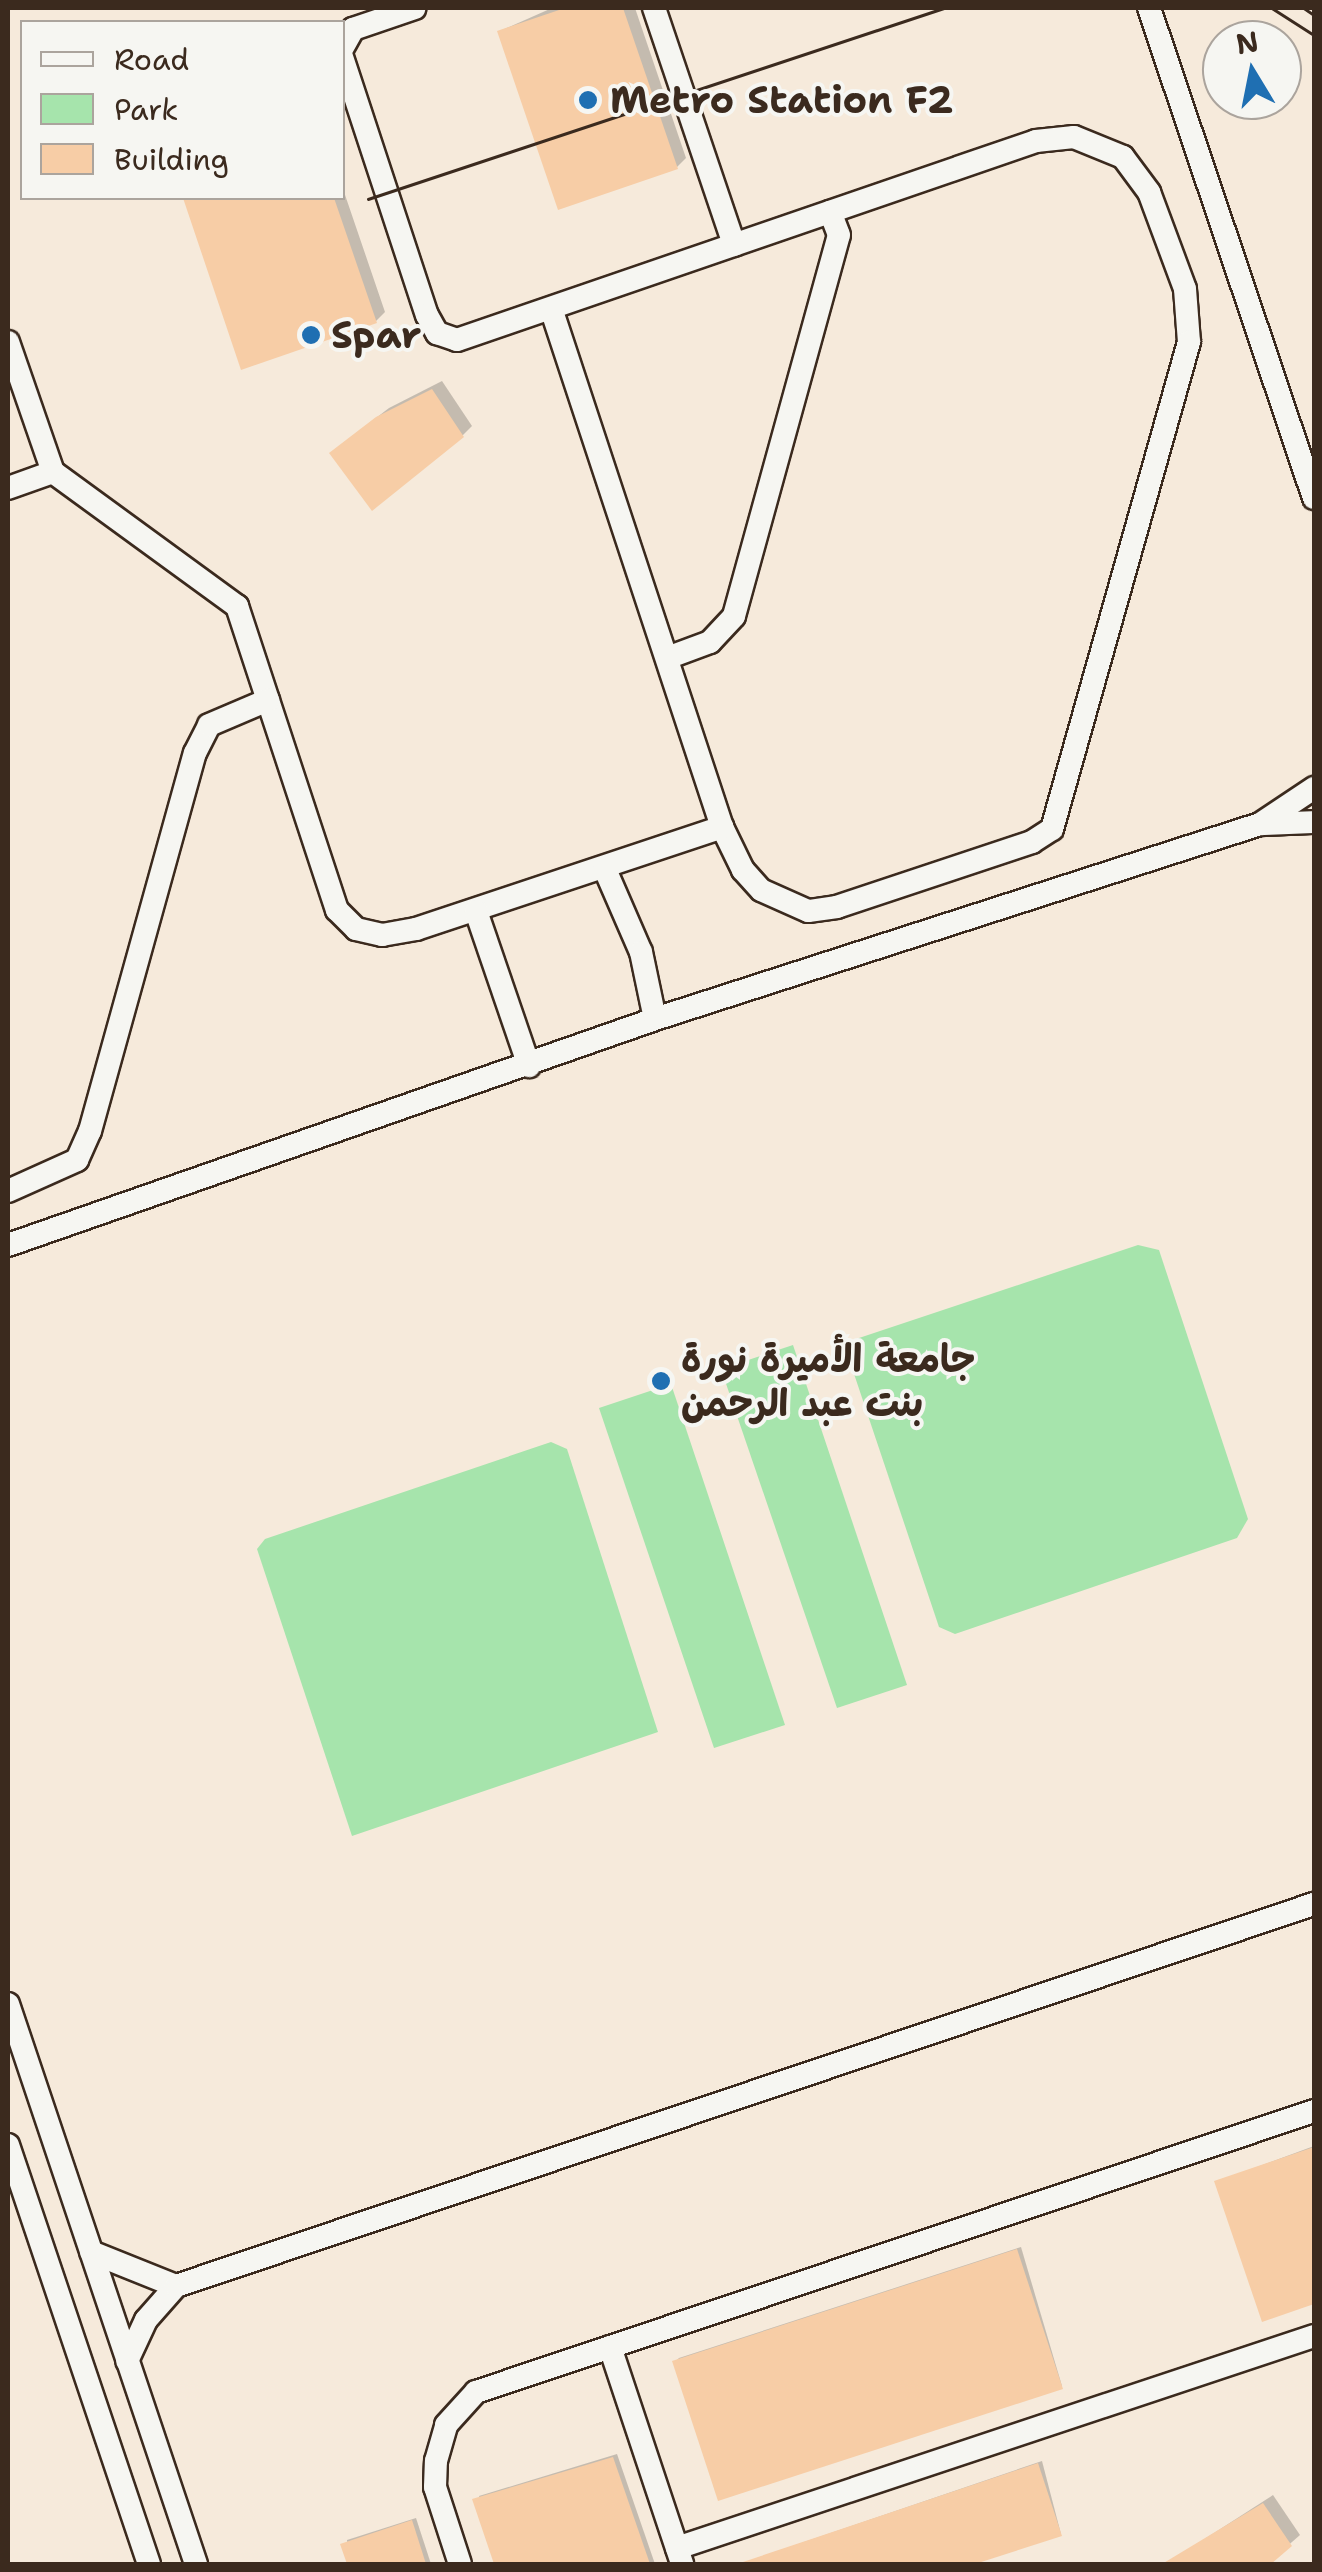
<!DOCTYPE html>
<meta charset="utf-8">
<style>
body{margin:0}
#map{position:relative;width:1322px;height:2572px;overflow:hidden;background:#f6f6f2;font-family:"Shantell Sans","Playpen Sans Arabic",sans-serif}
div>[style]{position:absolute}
.built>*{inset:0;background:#f6eadb}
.green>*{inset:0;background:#a6e4ac}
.shadow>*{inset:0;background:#0003}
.building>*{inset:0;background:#f7cda6}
.roads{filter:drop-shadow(2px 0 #3b2a1e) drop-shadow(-2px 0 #3b2a1e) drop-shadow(0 2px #3b2a1e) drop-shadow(0 -2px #3b2a1e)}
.street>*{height:22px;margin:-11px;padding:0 11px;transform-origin:11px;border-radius:11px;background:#f6f6f2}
.tram>*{height:2.5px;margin:-1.25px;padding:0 1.25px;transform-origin:1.25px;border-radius:1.25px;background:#3b2a1e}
.dots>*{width:28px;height:28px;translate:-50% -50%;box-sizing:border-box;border:5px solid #f6f6f2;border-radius:50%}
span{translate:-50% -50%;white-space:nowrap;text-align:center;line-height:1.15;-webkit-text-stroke:8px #f6f6f2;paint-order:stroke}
.poi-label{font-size:38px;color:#3b2a1e;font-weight:700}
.left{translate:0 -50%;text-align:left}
.frame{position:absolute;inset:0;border:10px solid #3b2a1e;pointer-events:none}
.legend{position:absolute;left:20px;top:20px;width:325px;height:180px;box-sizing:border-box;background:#f6f6f2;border:2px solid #aba49d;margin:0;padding:12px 18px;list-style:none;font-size:30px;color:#3b2a1e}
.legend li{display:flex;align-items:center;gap:20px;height:50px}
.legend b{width:50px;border:2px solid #aba49d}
.north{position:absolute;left:1202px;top:20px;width:100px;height:100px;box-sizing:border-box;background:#f6f6f2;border:2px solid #aba49d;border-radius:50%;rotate:350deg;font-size:28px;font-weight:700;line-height:40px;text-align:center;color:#3b2a1e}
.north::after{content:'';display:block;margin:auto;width:35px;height:45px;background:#1f6fb2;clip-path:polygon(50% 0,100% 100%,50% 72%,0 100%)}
</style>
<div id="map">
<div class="built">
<i style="clip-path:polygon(evenodd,8px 8px,1314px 8px,1314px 2564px,8px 2564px,8px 8px,22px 22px,342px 22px,342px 198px,22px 198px,22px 22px,8px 8px,1222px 40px,1282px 40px,1282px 100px,1222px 100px,1222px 40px)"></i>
</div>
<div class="green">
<i style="clip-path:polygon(1138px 1245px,1159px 1250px,1248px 1519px,1237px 1538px,955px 1634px,939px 1627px,848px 1356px,856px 1339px)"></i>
<i style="clip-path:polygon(793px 1345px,907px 1685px,837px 1708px,721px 1369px)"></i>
<i style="clip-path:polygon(671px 1384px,785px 1725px,714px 1748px,599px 1408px)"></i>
<i style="clip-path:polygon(551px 1442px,567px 1449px,658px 1732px,352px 1836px,257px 1549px,265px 1539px)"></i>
</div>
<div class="shadow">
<i style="clip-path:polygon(552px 8px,635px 8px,686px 158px,677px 167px,500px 31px)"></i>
<i style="clip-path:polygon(342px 186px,385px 312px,376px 321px,243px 367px,185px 198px,342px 198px)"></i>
<i style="clip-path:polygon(442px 381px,472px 426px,463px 435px,342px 444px,389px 408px)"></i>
<i style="clip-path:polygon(1314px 2146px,1314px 2302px,1263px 2319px,1217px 2182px)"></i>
<i style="clip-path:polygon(1021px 2247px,1062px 2386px,675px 2362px,679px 2358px)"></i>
<i style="clip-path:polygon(617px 2454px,655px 2564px,497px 2564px,479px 2496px)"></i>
<i style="clip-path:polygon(1042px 2461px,1061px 2534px,967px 2564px,740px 2564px)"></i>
<i style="clip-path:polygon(1273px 2495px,1300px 2535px,1267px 2564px,1166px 2564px)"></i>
<i style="clip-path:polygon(416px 2518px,431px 2564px,349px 2564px,347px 2540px)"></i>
</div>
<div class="building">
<i style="clip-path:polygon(565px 8px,623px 8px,678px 169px,558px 210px,497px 31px)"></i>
<i style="clip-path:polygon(183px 198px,334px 198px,377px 323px,241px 370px)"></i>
<i style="clip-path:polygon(432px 389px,464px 437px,372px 511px,329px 453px,376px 417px)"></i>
<i style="clip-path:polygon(1314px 2147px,1314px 2304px,1262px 2322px,1214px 2181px)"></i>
<i style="clip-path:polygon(1017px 2249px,1063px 2389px,718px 2501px,672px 2361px)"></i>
<i style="clip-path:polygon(613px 2457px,650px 2564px,494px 2564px,472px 2499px)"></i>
<i style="clip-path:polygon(1038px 2463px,1062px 2536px,975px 2564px,737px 2564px)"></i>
<i style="clip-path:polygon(1263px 2503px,1292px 2546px,1271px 2564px,1162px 2564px)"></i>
<i style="clip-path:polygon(412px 2520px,426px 2564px,347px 2564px,340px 2544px)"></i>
</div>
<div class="roads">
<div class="street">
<i style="left:654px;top:8px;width:250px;rotate:71.3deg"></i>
<i style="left:1149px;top:8px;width:517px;rotate:71.39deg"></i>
<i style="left:342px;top:49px;width:23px;rotate:-61deg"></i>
<i style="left:353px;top:29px;width:65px;rotate:-18.7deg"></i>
<i style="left:342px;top:57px;width:272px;rotate:71.8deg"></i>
<i style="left:427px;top:315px;width:21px;rotate:61deg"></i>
<i style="left:437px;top:333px;width:21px;rotate:19deg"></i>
<i style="left:457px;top:340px;width:612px;rotate:-18.97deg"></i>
<i style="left:1036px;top:141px;width:38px;rotate:-6deg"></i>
<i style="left:1074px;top:137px;width:53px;rotate:22.2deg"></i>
<i style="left:1123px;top:157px;width:44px;rotate:53.4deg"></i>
<i style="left:1149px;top:192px;width:103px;rotate:69.6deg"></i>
<i style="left:1185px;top:289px;width:53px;rotate:85.7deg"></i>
<i style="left:1189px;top:342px;width:506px;rotate:105.71deg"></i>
<i style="left:1052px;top:829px;width:24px;rotate:147deg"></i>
<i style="left:1032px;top:842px;width:206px;rotate:161.6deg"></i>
<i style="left:837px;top:907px;width:29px;rotate:172deg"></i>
<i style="left:808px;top:911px;width:51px;rotate:-155.9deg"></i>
<i style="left:761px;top:890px;width:27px;rotate:-132deg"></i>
<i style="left:743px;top:870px;width:48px;rotate:-116deg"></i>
<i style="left:722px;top:827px;width:546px;rotate:-108.24deg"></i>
<i style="left:8px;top:342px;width:138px;rotate:70.9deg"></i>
<i style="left:53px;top:472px;width:228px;rotate:36.1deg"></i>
<i style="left:237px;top:606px;width:320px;rotate:71.8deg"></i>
<i style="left:337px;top:910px;width:27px;rotate:45deg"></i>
<i style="left:356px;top:929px;width:27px;rotate:13deg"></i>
<i style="left:382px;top:935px;width:35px;rotate:-10deg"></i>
<i style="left:416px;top:929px;width:323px;rotate:-18.4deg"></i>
<i style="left:8px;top:488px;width:48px;rotate:-19.6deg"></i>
<i style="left:667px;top:658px;width:46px;rotate:-20.4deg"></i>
<i style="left:710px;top:642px;width:35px;rotate:-47deg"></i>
<i style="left:734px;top:616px;width:395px;rotate:-74.6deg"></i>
<i style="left:839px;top:235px;width:25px;rotate:-111deg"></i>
<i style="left:1263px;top:824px;width:51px;rotate:-2.2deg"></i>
<i style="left:604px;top:867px;width:93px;rotate:66.5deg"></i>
<i style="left:641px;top:952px;width:68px;rotate:78.2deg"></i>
<i style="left:476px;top:911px;width:164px;rotate:71.1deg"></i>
<i style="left:8px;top:1191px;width:76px;rotate:-24.2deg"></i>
<i style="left:77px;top:1160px;width:32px;rotate:-66deg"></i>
<i style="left:90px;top:1131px;width:392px;rotate:-74.5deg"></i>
<i style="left:195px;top:753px;width:31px;rotate:-63deg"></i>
<i style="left:209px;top:725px;width:64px;rotate:-23deg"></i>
<i style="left:8px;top:1245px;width:685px;rotate:-19.25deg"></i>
<i style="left:655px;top:1019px;width:636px;rotate:-17.86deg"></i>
<i style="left:1260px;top:824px;width:65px;rotate:-33.7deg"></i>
<i style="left:8px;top:2004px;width:591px;rotate:71.44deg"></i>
<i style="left:8px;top:2145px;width:442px;rotate:71.4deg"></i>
<i style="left:91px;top:2252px;width:92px;rotate:21.8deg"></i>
<i style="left:176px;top:2286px;width:45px;rotate:131.4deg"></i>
<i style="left:146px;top:2320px;width:45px;rotate:114.9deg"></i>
<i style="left:176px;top:2286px;width:1200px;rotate:-18.56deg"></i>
<i style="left:610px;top:2347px;width:229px;rotate:71.6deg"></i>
<i style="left:677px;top:2548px;width:671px;rotate:-18.41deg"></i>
<i style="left:460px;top:2564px;width:81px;rotate:-108deg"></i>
<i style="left:435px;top:2487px;width:26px;rotate:-88deg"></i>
<i style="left:436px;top:2461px;width:37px;rotate:-74deg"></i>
<i style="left:446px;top:2425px;width:45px;rotate:-47.7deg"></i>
<i style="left:476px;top:2392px;width:884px;rotate:-18.54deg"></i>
</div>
</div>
<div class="tram">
<i style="left:1272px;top:8px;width:50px;rotate:32.7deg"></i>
<i style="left:1304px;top:8px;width:12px;rotate:35deg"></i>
<i style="left:368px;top:199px;width:607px;rotate:-18.35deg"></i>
</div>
<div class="dots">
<i style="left:588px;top:100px;background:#1f6fb2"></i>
<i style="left:311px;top:335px;background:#1f6fb2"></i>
<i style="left:661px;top:1381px;background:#1f6fb2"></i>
</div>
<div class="poi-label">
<span class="left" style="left:610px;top:100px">Metro Station F2</span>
<span class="left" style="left:331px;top:335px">Spar</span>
<span class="left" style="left:681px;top:1381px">جامعة الأميرة نورة<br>بنت عبد الرحمن</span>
</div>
<div class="frame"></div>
<ul class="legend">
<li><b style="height:12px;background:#f6f6f2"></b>Road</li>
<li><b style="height:28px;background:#a6e4ac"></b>Park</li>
<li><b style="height:28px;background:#f7cda6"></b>Building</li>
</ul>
<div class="north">N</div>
</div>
